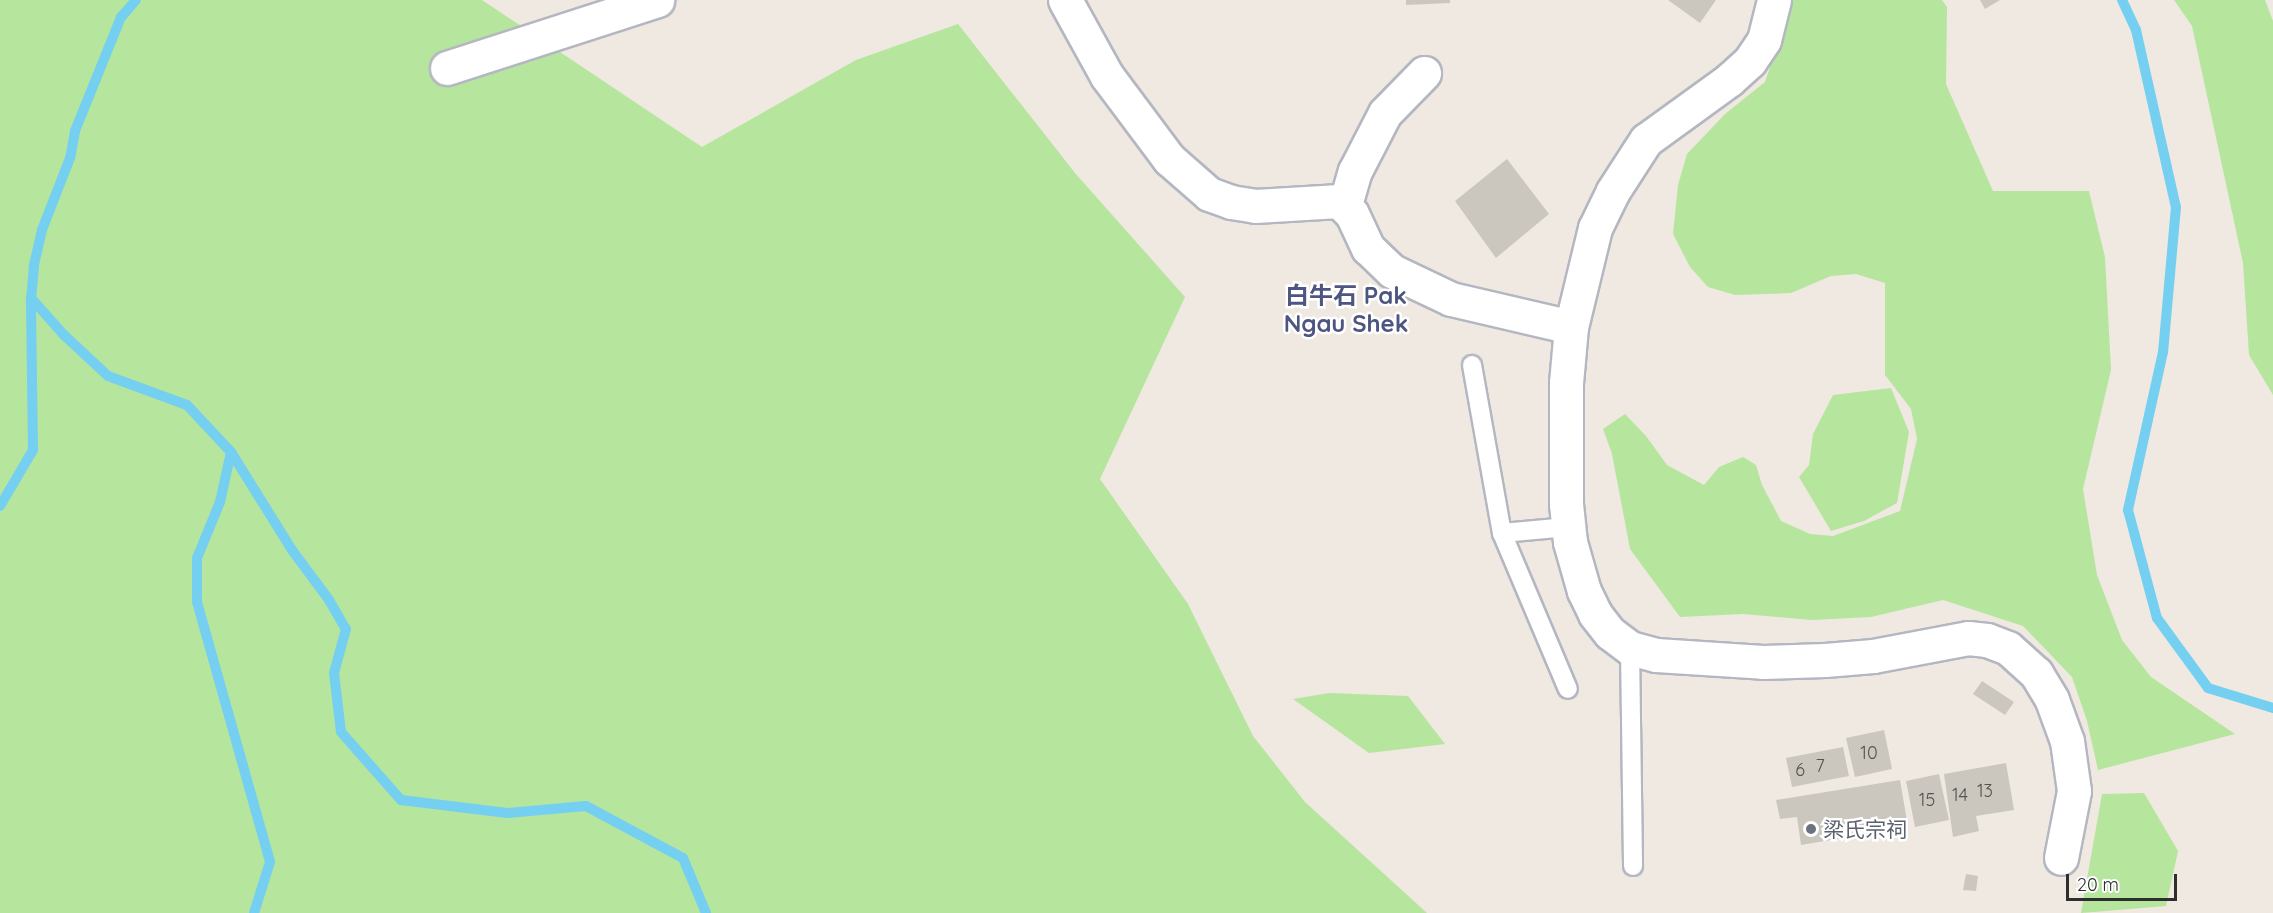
<!DOCTYPE html>
<meta charset="utf-8">
<style>
body{margin:0}
#map{position:relative;width:2273px;height:913px;overflow:hidden;background:#efe9e1;font-family:Quicksand,"Noto Sans TC",sans-serif}
div>[style]{position:absolute}
.green>*{inset:0;background:#b6e59e}
.stream>*{height:10px;margin:-5px;padding:0 5px;transform-origin:5px;border-radius:5px;background:#75cff0}
.building>*{inset:0;background:#cbc7bf}
.roads{filter:drop-shadow(2px 0 #b4b7c1) drop-shadow(-2px 0 #b4b7c1) drop-shadow(0 2px #b4b7c1) drop-shadow(0 -2px #b4b7c1)}
.service>*{height:18px;margin:-9px;padding:0 9px;transform-origin:9px;border-radius:9px;background:#fff}
.minor>*{height:33px;margin:-16.5px;padding:0 16.5px;transform-origin:16.5px;border-radius:16.5px;background:#fff}
.dots>*{width:16px;height:16px;translate:-50% -50%;box-sizing:border-box;border:3px solid #fff;border-radius:50%}
span{translate:-50% -50%;white-space:nowrap;text-align:center;line-height:1.15;-webkit-text-stroke:5px #fff;paint-order:stroke}
.number-label{font-size:18px;color:#555452}
.number-label span{-webkit-text-stroke-width:0}
.worship-label{font-size:21px;color:#5b616d}
.left{translate:0 -50%;text-align:left}
.quarter-label{font-size:24px;color:#4d5680;font-weight:700}
.scale{position:absolute;left:2066px;top:874px;width:111px;height:27px;box-sizing:border-box;border:3px solid #2e2e2e;border-top:0;padding-left:8px;font-size:18px;line-height:21px;white-space:nowrap;color:#2e2e2e;-webkit-text-stroke:4px #fff;paint-order:stroke}
</style>
<div id="map">
<div class="green">
<i style="clip-path:polygon(0 0,482px 0,702px 147px,856px 60px,958px 24px,1075px 173px,1185px 297px,1100px 479px,1188px 604px,1253px 736px,1305px 802px,1427px 913px,0 913px)"></i>
<i style="clip-path:polygon(1792px 0,1942px 0,1947px 7px,1946px 84px,1993px 191px,2089px 191px,2105px 257px,2111px 370px,2083px 489px,2097px 575px,2122px 640px,2151px 677px,2235px 734px,2098px 770px,2087px 721px,2072px 677px,2023px 626px,1943px 600px,1871px 617px,1812px 620px,1743px 614px,1680px 617px,1630px 549px,1612px 454px,1603px 429px,1625px 414px,1646px 436px,1667px 465px,1704px 485px,1719px 467px,1743px 457px,1756px 465px,1762px 485px,1781px 521px,1810px 534px,1833px 536px,1900px 511px,1917px 439px,1911px 409px,1885px 375px,1885px 283px,1856px 274px,1831px 276px,1791px 293px,1735px 295px,1708px 287px,1690px 267px,1673px 234px,1678px 185px,1687px 154px,1725px 114px,1765px 82px)"></i>
<i style="clip-path:polygon(2174px 0,2265px 0,2273px 21px,2273px 395px,2249px 355px,2243px 263px,2192px 26px)"></i>
<i style="clip-path:polygon(1891px 388px,1909px 432px,1897px 503px,1864px 521px,1831px 531px,1799px 477px,1809px 465px,1813px 434px,1833px 395px)"></i>
<i style="clip-path:polygon(1329px 693px,1408px 696px,1445px 744px,1369px 753px,1293px 699px)"></i>
<i style="clip-path:polygon(2144px 793px,2178px 851px,2166px 906px,2081px 913px,2102px 794px)"></i>
</div>
<div class="stream">
<i style="left:136px;top:0;width:23px;rotate:131deg"></i>
<i style="left:121px;top:17px;width:123px;rotate:112deg"></i>
<i style="left:75px;top:131px;width:27px;rotate:100deg"></i>
<i style="left:70px;top:158px;width:77px;rotate:111.3deg"></i>
<i style="left:42px;top:230px;width:37px;rotate:103deg"></i>
<i style="left:34px;top:266px;width:32px;rotate:95deg"></i>
<i style="left:31px;top:298px;width:50px;rotate:48.3deg"></i>
<i style="left:64px;top:335px;width:60px;rotate:43deg"></i>
<i style="left:108px;top:376px;width:84px;rotate:20.2deg"></i>
<i style="left:187px;top:405px;width:64px;rotate:46.9deg"></i>
<i style="left:231px;top:452px;width:51px;rotate:102.4deg"></i>
<i style="left:220px;top:502px;width:61px;rotate:112.3deg"></i>
<i style="left:197px;top:558px;width:44px;rotate:90deg"></i>
<i style="left:197px;top:602px;width:270px;rotate:74.3deg"></i>
<i style="left:270px;top:862px;width:53px;rotate:107.4deg"></i>
<i style="left:2122px;top:0;width:33px;rotate:65deg"></i>
<i style="left:2136px;top:30px;width:181px;rotate:77.3deg"></i>
<i style="left:2176px;top:207px;width:146px;rotate:95.1deg"></i>
<i style="left:2163px;top:352px;width:162px;rotate:102.5deg"></i>
<i style="left:2128px;top:510px;width:112px;rotate:75deg"></i>
<i style="left:2157px;top:618px;width:87px;rotate:53.9deg"></i>
<i style="left:2208px;top:688px;width:68px;rotate:17.1deg"></i>
<i style="left:231px;top:452px;width:115px;rotate:58.1deg"></i>
<i style="left:292px;top:550px;width:62px;rotate:53.5deg"></i>
<i style="left:329px;top:600px;width:34px;rotate:60deg"></i>
<i style="left:346px;top:629px;width:46px;rotate:105.3deg"></i>
<i style="left:334px;top:673px;width:59px;rotate:83.2deg"></i>
<i style="left:341px;top:732px;width:91px;rotate:48.6deg"></i>
<i style="left:401px;top:800px;width:107px;rotate:7deg"></i>
<i style="left:507px;top:813px;width:79px;rotate:-5.1deg"></i>
<i style="left:586px;top:806px;width:110px;rotate:28.2deg"></i>
<i style="left:683px;top:858px;width:60px;rotate:67.3deg"></i>
<i style="left:0;top:506px;width:65px;rotate:-59.5deg"></i>
<i style="left:33px;top:450px;width:152px;rotate:-90.8deg"></i>
</div>
<div class="building">
<i style="clip-path:polygon(1406px 0,1450px 0,1450px 3px,1406px 5px)"></i>
<i style="clip-path:polygon(1668px 0,1716px 0,1700px 23px)"></i>
<i style="clip-path:polygon(1980px 0,2000px 0,1985px 9px)"></i>
<i style="clip-path:polygon(1507px 159px,1549px 214px,1496px 258px,1455px 201px)"></i>
<i style="clip-path:polygon(1982px 681px,2014px 702px,2005px 715px,1973px 694px)"></i>
<i style="clip-path:polygon(1884px 730px,1892px 769px,1855px 777px,1846px 738px)"></i>
<i style="clip-path:polygon(1843px 747px,1849px 776px,1792px 787px,1786px 758px)"></i>
<i style="clip-path:polygon(2006px 763px,2014px 810px,1976px 816px,1979px 831px,1953px 837px,1944px 774px)"></i>
<i style="clip-path:polygon(1939px 774px,1949px 820px,1915px 827px,1906px 781px)"></i>
<i style="clip-path:polygon(1900px 780px,1908px 827px,1801px 845px,1797px 817px,1780px 819px,1776px 800px)"></i>
<i style="clip-path:polygon(1966px 874px,1978px 876px,1976px 891px,1963px 890px)"></i>
</div>
<div class="roads">
<div class="service">
<i style="left:1472px;top:365px;width:171px;rotate:79.9deg"></i>
<i style="left:1502px;top:533px;width:169px;rotate:67.1deg"></i>
<i style="left:1502px;top:533px;width:66px;rotate:-5.2deg"></i>
<i style="left:1630px;top:648px;width:218px;rotate:89.2deg"></i>
</div>
<div class="minor">
<i style="left:1065px;top:0;width:87px;rotate:61.1deg"></i>
<i style="left:1107px;top:76px;width:104px;rotate:53.2deg"></i>
<i style="left:1169px;top:159px;width:53px;rotate:41.2deg"></i>
<i style="left:1209px;top:194px;width:23px;rotate:20deg"></i>
<i style="left:1231px;top:202px;width:24px;rotate:9deg"></i>
<i style="left:1255px;top:206px;width:84px;rotate:-3.4deg"></i>
<i style="left:1339px;top:201px;width:18px;rotate:45deg"></i>
<i style="left:1352px;top:214px;width:38px;rotate:65deg"></i>
<i style="left:1368px;top:248px;width:33px;rotate:44deg"></i>
<i style="left:1392px;top:271px;width:65px;rotate:25.4deg"></i>
<i style="left:1451px;top:299px;width:123px;rotate:13.1deg"></i>
<i style="left:1774px;top:0;width:41px;rotate:104deg"></i>
<i style="left:1764px;top:40px;width:25px;rotate:124deg"></i>
<i style="left:1750px;top:61px;width:28px;rotate:138deg"></i>
<i style="left:1729px;top:80px;width:102px;rotate:144.1deg"></i>
<i style="left:1646px;top:140px;width:61px;rotate:122.9deg"></i>
<i style="left:1613px;top:191px;width:41px;rotate:115.9deg"></i>
<i style="left:1595px;top:228px;width:102px;rotate:103.6deg"></i>
<i style="left:1571px;top:327px;width:56px;rotate:95.1deg"></i>
<i style="left:1566px;top:383px;width:121px;rotate:90deg"></i>
<i style="left:1566px;top:504px;width:38px;rotate:84deg"></i>
<i style="left:1570px;top:542px;width:51px;rotate:74.1deg"></i>
<i style="left:1584px;top:591px;width:25px;rotate:64deg"></i>
<i style="left:1595px;top:614px;width:24px;rotate:52deg"></i>
<i style="left:1610px;top:633px;width:25px;rotate:37deg"></i>
<i style="left:1630px;top:648px;width:27px;rotate:15deg"></i>
<i style="left:1656px;top:655px;width:107px;rotate:3.7deg"></i>
<i style="left:1763px;top:662px;width:62px;rotate:-1.8deg"></i>
<i style="left:1825px;top:660px;width:48px;rotate:-4.8deg"></i>
<i style="left:1873px;top:656px;width:97px;rotate:-10.7deg"></i>
<i style="left:1968px;top:638px;width:19px;rotate:6deg"></i>
<i style="left:1987px;top:640px;width:22px;rotate:21deg"></i>
<i style="left:2008px;top:648px;width:38px;rotate:42deg"></i>
<i style="left:2036px;top:673px;width:31px;rotate:59deg"></i>
<i style="left:2052px;top:700px;width:44px;rotate:69.9deg"></i>
<i style="left:2067px;top:741px;width:50px;rotate:82deg"></i>
<i style="left:2074px;top:791px;width:68px;rotate:101deg"></i>
<i style="left:447px;top:68px;width:221px;rotate:-17.9deg"></i>
<i style="left:1345px;top:205px;width:35px;rotate:-74deg"></i>
<i style="left:1355px;top:171px;width:65px;rotate:-62.7deg"></i>
<i style="left:1385px;top:113px;width:56px;rotate:-45.7deg"></i>
</div>
</div>
<div class="dots">
<i style="left:1811px;top:829px;background:#6b7280"></i>
</div>
<div class="number-label">
<span style="left:1869px;top:753px">10</span>
<span style="left:1820px;top:766px">7</span>
<span style="left:1800px;top:770px">6</span>
<span style="left:1985px;top:791px">13</span>
<span style="left:1960px;top:795px">14</span>
<span style="left:1927px;top:800px">15</span>
</div>
<div class="worship-label">
<span class="left" style="left:1823px;top:829px">梁氏宗祠</span>
</div>
<div class="quarter-label">
<span style="left:1346px;top:310px">白牛石 Pak<br>Ngau Shek</span>
</div>
<div class="scale">20 m</div>
</div>
